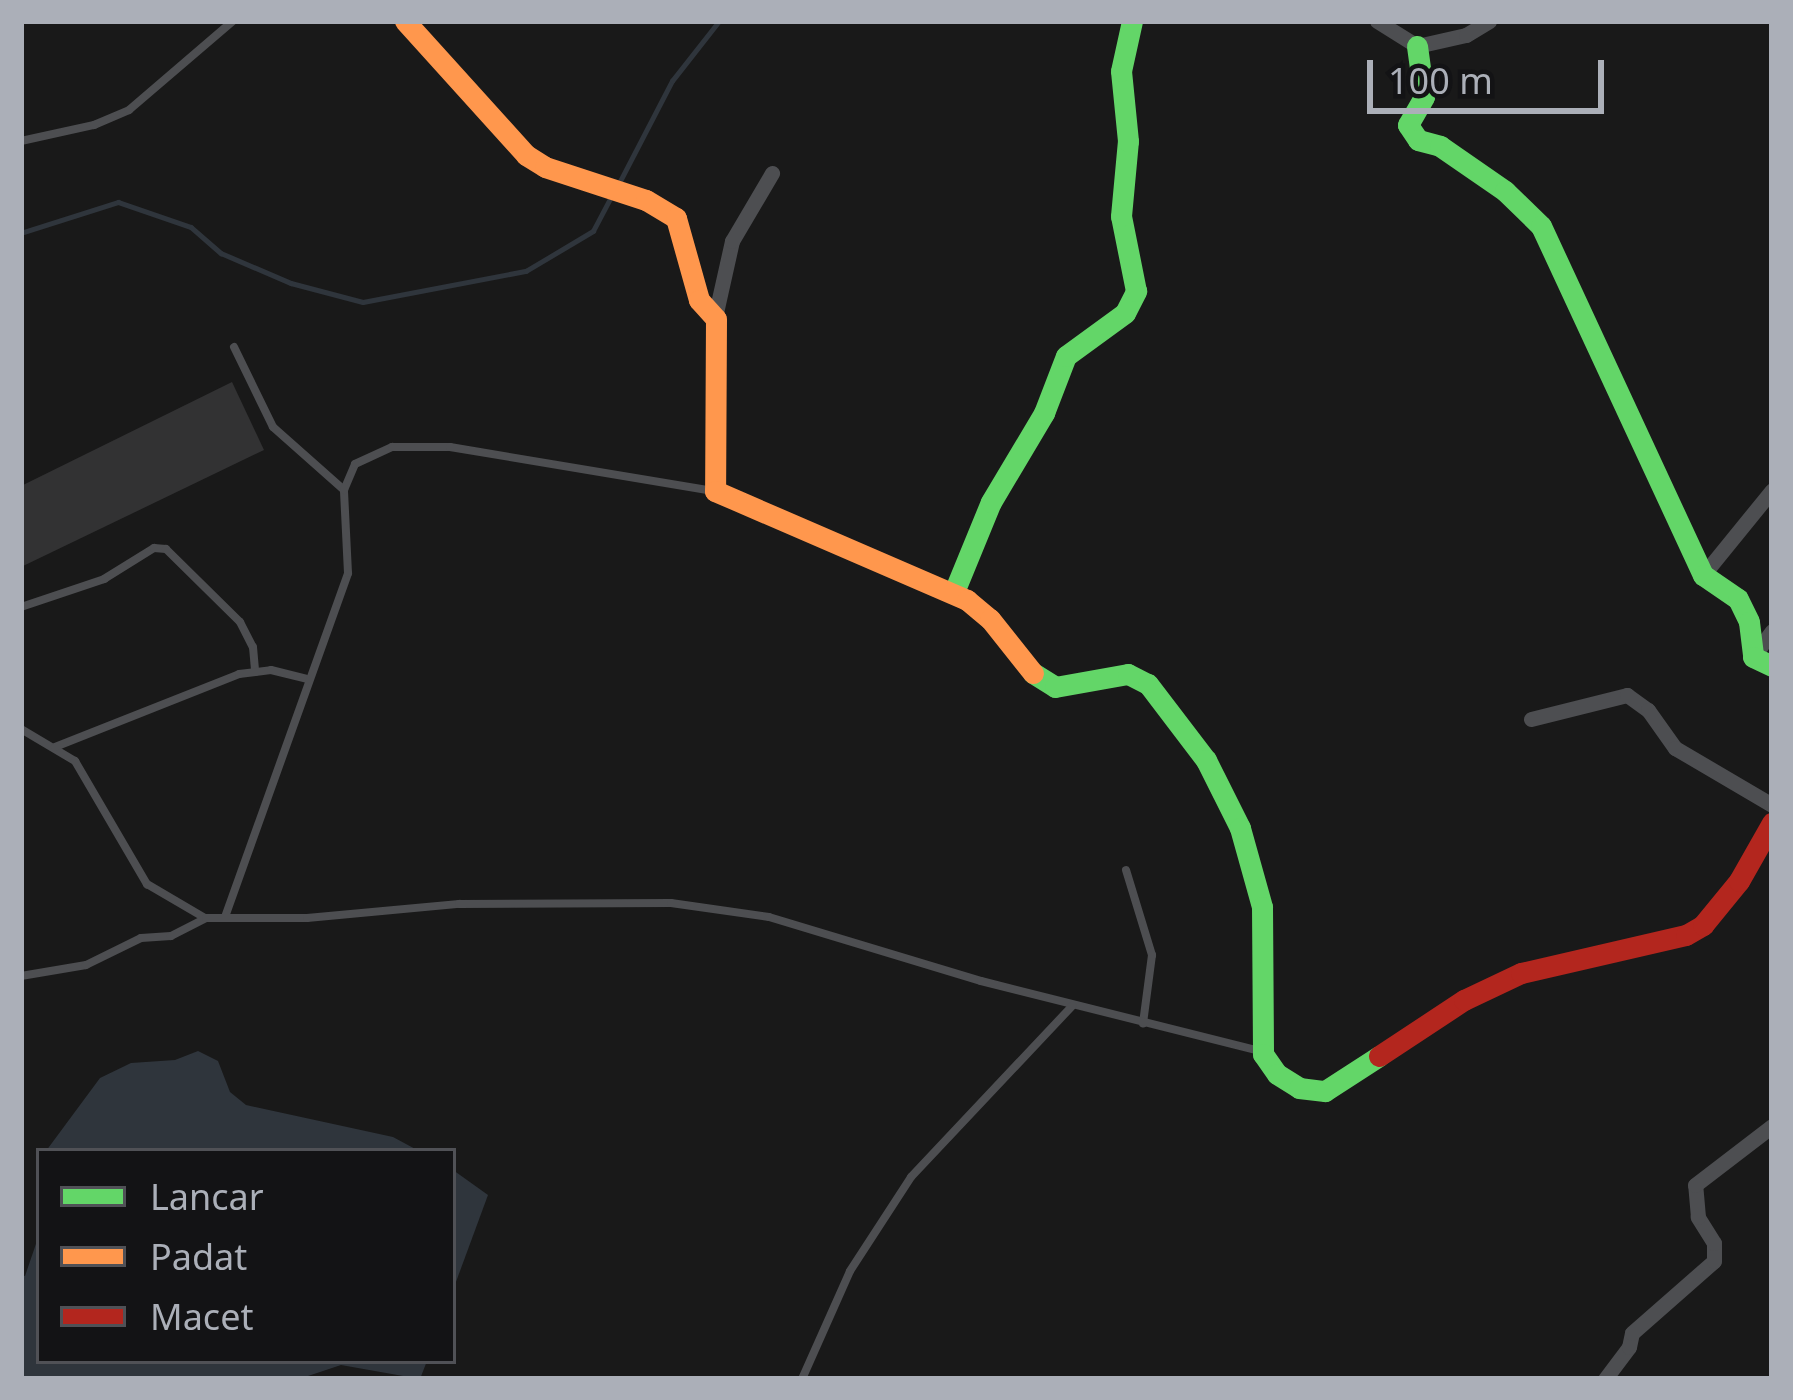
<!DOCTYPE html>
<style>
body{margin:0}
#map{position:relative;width:1793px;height:1400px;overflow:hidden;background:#191919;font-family:"Noto Sans",sans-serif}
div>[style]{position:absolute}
.water>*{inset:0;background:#2f353c}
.stream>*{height:4.5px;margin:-2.25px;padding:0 2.25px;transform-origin:2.25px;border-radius:2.25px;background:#2f353c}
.building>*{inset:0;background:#323233}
.lane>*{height:8px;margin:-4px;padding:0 4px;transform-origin:4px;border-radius:4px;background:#4d4e51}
.street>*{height:15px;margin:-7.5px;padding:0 7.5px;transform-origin:7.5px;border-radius:7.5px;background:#4d4e51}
.fast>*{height:21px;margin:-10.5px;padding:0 10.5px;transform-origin:10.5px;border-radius:10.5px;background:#63d668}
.slow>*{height:21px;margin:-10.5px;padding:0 10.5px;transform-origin:10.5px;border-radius:10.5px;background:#ff974d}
.jam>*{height:21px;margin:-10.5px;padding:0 10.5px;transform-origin:10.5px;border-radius:10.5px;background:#b3261e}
span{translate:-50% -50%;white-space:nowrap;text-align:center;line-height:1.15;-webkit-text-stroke:10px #131315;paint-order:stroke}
.frame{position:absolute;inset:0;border:24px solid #abafb8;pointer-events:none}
.legend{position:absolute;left:36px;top:1148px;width:420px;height:216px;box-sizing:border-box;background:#131315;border:3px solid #505156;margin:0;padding:15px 21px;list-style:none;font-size:36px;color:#abafb8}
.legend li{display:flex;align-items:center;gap:24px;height:60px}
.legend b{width:60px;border:3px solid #505156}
.scale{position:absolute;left:1367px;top:60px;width:237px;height:54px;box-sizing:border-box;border:6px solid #abafb8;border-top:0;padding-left:15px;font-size:36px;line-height:42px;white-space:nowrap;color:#abafb8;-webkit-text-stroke:9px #131315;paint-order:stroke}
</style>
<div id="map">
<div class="water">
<i style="clip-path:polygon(198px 1051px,218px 1061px,230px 1092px,246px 1105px,393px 1137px,419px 1151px,46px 1151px,100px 1078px,131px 1063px,175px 1060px)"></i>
<i style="clip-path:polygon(453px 1170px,488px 1195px,453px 1290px)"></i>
<i style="clip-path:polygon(39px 1235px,39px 1361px,427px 1361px,420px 1379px,341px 1365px,299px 1379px,21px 1379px,21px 1275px,25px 1276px)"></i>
</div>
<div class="stream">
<i style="left:618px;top:185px;width:117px;rotate:-62.6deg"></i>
<i style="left:672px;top:81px;width:76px;rotate:-51.9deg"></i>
<i style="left:21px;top:233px;width:102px;rotate:-17.7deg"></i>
<i style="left:118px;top:202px;width:77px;rotate:18.9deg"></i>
<i style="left:191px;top:227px;width:40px;rotate:41deg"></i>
<i style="left:221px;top:253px;width:76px;rotate:23.2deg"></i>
<i style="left:291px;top:283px;width:74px;rotate:14.8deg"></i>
<i style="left:363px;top:302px;width:166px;rotate:-10.8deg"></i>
<i style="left:526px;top:271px;width:78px;rotate:-30.8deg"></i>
<i style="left:593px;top:231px;width:41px;rotate:-62.2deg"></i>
</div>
<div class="building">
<i style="clip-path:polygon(232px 382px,264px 450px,21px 567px,21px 486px)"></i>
</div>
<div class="lane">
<i style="left:21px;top:141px;width:75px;rotate:-12.4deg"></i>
<i style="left:94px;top:125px;width:38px;rotate:-23deg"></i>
<i style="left:129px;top:110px;width:137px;rotate:-40.6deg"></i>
<i style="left:234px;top:347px;width:89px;rotate:64deg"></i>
<i style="left:273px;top:427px;width:95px;rotate:41.6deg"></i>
<i style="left:21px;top:607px;width:88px;rotate:-18.6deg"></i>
<i style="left:104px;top:579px;width:59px;rotate:-31.8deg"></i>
<i style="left:154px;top:548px;width:12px;rotate:5deg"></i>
<i style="left:166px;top:549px;width:104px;rotate:44.6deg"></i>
<i style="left:240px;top:622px;width:28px;rotate:63deg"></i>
<i style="left:253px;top:647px;width:25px;rotate:85deg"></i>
<i style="left:21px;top:729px;width:63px;rotate:30.7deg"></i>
<i style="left:75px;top:761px;width:143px;rotate:59.7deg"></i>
<i style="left:147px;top:884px;width:67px;rotate:30.4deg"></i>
<i style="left:55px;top:747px;width:198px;rotate:-21.6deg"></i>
<i style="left:239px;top:674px;width:32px;rotate:-7deg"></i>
<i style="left:271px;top:670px;width:36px;rotate:14deg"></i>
<i style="left:1126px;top:870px;width:89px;rotate:73deg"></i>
<i style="left:1152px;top:955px;width:69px;rotate:97.5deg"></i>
<i style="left:225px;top:917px;width:365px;rotate:-70.3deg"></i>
<i style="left:348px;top:573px;width:83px;rotate:-92.8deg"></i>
<i style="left:344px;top:490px;width:28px;rotate:-67deg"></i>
<i style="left:355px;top:464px;width:41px;rotate:-24.7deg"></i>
<i style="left:392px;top:447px;width:58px"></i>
<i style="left:450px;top:447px;width:267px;rotate:9.5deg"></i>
<i style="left:21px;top:976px;width:66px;rotate:-9.6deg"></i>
<i style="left:86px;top:965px;width:61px;rotate:-26.1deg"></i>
<i style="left:141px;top:938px;width:30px;rotate:-4deg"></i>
<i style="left:171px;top:936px;width:39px;rotate:-27deg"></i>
<i style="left:206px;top:918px;width:101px"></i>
<i style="left:307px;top:918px;width:153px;rotate:-5.3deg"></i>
<i style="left:459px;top:904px;width:212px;rotate:-0.3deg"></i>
<i style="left:671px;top:903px;width:99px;rotate:8.1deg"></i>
<i style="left:769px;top:917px;width:221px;rotate:16.8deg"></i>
<i style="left:981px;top:981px;width:287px;rotate:14.1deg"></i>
<i style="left:802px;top:1379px;width:118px;rotate:-66deg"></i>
<i style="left:850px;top:1271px;width:112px;rotate:-57deg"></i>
<i style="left:911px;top:1177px;width:235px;rotate:-46.7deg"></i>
</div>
<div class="street">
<i style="left:1377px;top:21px;width:47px;rotate:32deg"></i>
<i style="left:1417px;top:46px;width:50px;rotate:-12.7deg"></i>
<i style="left:1466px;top:35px;width:27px;rotate:-31deg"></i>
<i style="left:715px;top:317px;width:78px;rotate:-77.4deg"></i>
<i style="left:732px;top:241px;width:79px;rotate:-59.5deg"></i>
<i style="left:1703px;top:575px;width:109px;rotate:-50.9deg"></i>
<i style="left:1753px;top:657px;width:32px;rotate:-54deg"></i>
<i style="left:1531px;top:719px;width:99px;rotate:-14deg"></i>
<i style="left:1627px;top:695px;width:26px;rotate:36deg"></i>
<i style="left:1648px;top:710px;width:47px;rotate:54.6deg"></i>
<i style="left:1675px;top:748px;width:113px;rotate:30.4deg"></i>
<i style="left:1605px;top:1379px;width:40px;rotate:-53deg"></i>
<i style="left:1629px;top:1347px;width:14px;rotate:-78deg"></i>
<i style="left:1632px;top:1333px;width:109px;rotate:-41.3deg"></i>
<i style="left:1714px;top:1261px;width:18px;rotate:-90deg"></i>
<i style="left:1714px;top:1243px;width:31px;rotate:-122deg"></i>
<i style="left:1698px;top:1217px;width:32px;rotate:-95deg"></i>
<i style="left:1695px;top:1185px;width:97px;rotate:-37.5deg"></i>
</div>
<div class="fast">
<i style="left:1417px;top:46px;width:51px;rotate:82.2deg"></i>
<i style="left:1424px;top:97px;width:32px;rotate:120deg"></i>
<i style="left:1408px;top:125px;width:18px;rotate:56deg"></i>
<i style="left:1418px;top:140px;width:23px;rotate:15deg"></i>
<i style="left:1440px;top:146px;width:79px;rotate:34.7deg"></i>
<i style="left:1505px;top:191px;width:50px;rotate:44.2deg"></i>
<i style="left:1541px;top:226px;width:385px;rotate:65.1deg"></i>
<i style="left:1703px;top:575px;width:42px;rotate:34.4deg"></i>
<i style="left:1738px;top:599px;width:25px;rotate:64deg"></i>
<i style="left:1749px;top:622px;width:35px;rotate:83deg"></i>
<i style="left:1753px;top:657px;width:21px;rotate:25deg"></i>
<i style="left:954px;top:592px;width:97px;rotate:-67.7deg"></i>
<i style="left:991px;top:502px;width:104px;rotate:-59.2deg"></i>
<i style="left:1044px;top:413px;width:61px;rotate:-68.9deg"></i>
<i style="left:1066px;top:356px;width:73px;rotate:-36.1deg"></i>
<i style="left:1125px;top:313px;width:25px;rotate:-63deg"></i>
<i style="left:1136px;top:291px;width:76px;rotate:-101.3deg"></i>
<i style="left:1121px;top:216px;width:75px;rotate:-84.7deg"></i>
<i style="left:1128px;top:141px;width:70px;rotate:-95.7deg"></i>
<i style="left:1121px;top:71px;width:51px;rotate:-77.6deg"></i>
<i style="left:1033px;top:673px;width:26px;rotate:32deg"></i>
<i style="left:1055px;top:687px;width:74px;rotate:-10.1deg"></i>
<i style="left:1128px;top:674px;width:22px;rotate:27deg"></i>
<i style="left:1148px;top:684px;width:96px;rotate:52.7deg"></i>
<i style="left:1206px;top:760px;width:76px;rotate:63.4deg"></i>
<i style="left:1240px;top:828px;width:82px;rotate:74.4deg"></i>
<i style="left:1262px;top:907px;width:147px;rotate:89.6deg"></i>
<i style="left:1263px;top:1054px;width:24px;rotate:55deg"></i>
<i style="left:1277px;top:1074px;width:26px;rotate:32deg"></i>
<i style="left:1299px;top:1088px;width:26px;rotate:7deg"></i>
<i style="left:1325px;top:1091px;width:64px;rotate:-32.9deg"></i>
</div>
<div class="slow">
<i style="left:405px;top:21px;width:181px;rotate:47.9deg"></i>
<i style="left:526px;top:155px;width:22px;rotate:32deg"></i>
<i style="left:545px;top:167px;width:106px;rotate:18.1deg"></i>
<i style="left:646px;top:200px;width:35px;rotate:31deg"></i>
<i style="left:676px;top:218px;width:85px;rotate:74.3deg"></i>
<i style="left:699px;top:300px;width:25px;rotate:48deg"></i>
<i style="left:716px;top:319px;width:172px;rotate:90.3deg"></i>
<i style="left:715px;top:491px;width:275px;rotate:23.4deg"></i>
<i style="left:967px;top:600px;width:30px;rotate:40deg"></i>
<i style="left:990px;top:619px;width:69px;rotate:51.5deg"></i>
</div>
<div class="jam">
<i style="left:1379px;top:1056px;width:102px;rotate:-33.4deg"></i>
<i style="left:1464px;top:1000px;width:63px;rotate:-25.3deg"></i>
<i style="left:1521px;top:973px;width:169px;rotate:-13deg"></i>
<i style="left:1686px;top:935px;width:20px;rotate:-30deg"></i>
<i style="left:1703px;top:925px;width:57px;rotate:-50.7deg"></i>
<i style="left:1739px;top:881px;width:67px;rotate:-60.4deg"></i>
</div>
<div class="frame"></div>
<ul class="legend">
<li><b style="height:15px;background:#63d668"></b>Lancar</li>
<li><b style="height:15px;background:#ff974d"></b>Padat</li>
<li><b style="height:15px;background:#b3261e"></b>Macet</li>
</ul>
<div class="scale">100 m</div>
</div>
